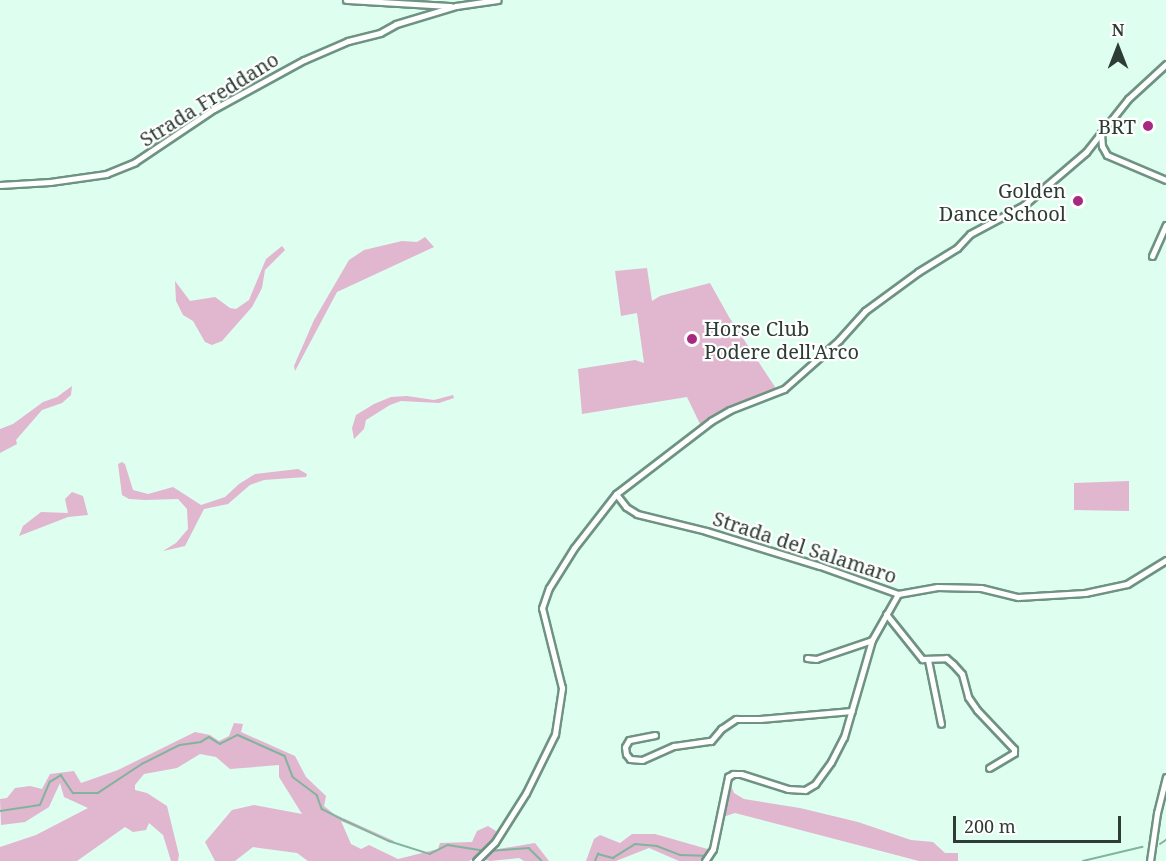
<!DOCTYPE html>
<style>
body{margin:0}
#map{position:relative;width:1166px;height:861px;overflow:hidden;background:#defeef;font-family:"Noto Serif",serif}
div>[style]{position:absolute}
.green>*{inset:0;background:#e1b6cf}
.stream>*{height:1.5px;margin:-0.75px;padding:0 0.75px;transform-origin:0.75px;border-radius:0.75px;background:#80b49d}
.roads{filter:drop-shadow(2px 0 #6e9382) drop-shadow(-2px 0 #6e9382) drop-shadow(0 2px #6e9382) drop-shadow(0 -2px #6e9382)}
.minor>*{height:5px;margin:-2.5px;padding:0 2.5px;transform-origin:2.5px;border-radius:2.5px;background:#fff}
.dots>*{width:16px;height:16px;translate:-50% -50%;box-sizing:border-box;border:3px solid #fff;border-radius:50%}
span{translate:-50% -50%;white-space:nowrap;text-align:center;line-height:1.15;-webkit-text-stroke:4.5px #fff;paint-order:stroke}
.street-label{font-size:20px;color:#2d3d35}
.poi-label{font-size:20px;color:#2d3d35}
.right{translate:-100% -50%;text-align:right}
.left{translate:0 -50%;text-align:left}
.north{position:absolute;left:1088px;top:18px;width:60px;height:60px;-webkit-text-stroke:4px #fff;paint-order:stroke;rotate:0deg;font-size:16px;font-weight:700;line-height:24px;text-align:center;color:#2d3d35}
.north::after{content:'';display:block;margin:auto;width:21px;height:27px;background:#2d3d35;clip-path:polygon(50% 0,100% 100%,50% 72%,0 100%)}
.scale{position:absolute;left:953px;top:816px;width:168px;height:27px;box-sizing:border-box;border:3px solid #2d3d35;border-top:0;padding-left:8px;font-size:18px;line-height:21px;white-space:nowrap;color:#2d3d35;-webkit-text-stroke:4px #fff;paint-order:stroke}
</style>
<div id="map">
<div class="green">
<i style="clip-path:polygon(425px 237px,434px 247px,337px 292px,295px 371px,294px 366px,314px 320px,349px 260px,364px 250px,402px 241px,417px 242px)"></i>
<i style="clip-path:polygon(282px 246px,285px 250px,265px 270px,262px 288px,252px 307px,222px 341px,212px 345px,205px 342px,193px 321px,183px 315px,176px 301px,175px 281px,190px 301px,215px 297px,230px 308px,236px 309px,249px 300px,266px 259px)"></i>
<i style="clip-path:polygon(647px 268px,652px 301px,660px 296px,710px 283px,729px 317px,777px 390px,727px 408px,700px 424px,687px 397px,582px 414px,578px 369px,635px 360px,644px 363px,637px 313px,621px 316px,615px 271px)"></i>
<i style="clip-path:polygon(72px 386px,71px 395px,62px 403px,42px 410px,16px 440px,17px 444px,0 453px,0 429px,13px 424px,43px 402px,57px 397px)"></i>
<i style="clip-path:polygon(453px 395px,454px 398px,439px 403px,401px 401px,390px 405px,366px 420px,364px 429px,354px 439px,352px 428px,356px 415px,374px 404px,391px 397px,407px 396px,434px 400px)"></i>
<i style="clip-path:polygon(122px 462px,125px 464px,133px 490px,148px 494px,173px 487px,201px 505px,225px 497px,239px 484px,255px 474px,298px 469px,307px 474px,306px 477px,264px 480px,250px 485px,228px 504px,204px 509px,185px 546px,163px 551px,176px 543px,188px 529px,187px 509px,178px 499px,145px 500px,129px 499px,122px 495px,118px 464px)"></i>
<i style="clip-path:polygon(1129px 481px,1129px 511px,1074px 510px,1074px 483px)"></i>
<i style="clip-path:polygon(72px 492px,83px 496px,88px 515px,68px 517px,19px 536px,23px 526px,41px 512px,68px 513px,65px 499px)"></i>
<i style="clip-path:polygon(234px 723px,243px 724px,241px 732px,295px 756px,306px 777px,326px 796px,324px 806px,334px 814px,394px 841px,392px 843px,341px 821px,351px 844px,361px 849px,369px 845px,398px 859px,438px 849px,440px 843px,472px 842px,477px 831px,488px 826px,496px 831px,493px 842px,479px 856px,469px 861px,308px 861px,297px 853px,253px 847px,235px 861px,215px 861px,205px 842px,232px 810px,254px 805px,302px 814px,279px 777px,279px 765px,230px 769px,216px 757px,200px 754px,177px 768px,144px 774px,135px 785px,135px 790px,147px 793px,167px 806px,179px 855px,178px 861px,171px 861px,163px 835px,149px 823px,146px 830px,133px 832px,125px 827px,77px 861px,0 861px,0 847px,36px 835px,88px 808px,64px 797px,60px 783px,49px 807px,25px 822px,1px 825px,0 799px,7px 798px,15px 788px,30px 786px,42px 789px,50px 774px,74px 771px,81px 783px,118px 770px,195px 732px,210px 735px,219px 741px,229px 736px)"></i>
<i style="clip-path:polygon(730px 783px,734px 793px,744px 799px,800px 808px,858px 822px,911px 840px,933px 842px,945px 853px,958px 853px,958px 861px,919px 861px,735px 813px,723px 817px)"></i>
<i style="clip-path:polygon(632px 834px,655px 834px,711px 850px,703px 861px,679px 861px,649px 848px,616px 861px,586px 861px,594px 839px,600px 835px,620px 843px)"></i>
<i style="clip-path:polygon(535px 843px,549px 861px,524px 861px,519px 858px,490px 861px,482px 859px,492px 850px)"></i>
</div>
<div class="stream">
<i style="left:0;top:811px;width:40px;rotate:-8.5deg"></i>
<i style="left:40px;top:805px;width:25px;rotate:-67deg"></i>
<i style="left:50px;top:782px;width:13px;rotate:-32deg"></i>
<i style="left:61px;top:775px;width:22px;rotate:56deg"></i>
<i style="left:73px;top:793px;width:25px"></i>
<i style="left:98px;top:793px;width:53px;rotate:-33.4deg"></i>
<i style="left:142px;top:764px;width:42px;rotate:-26.6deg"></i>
<i style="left:180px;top:745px;width:21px;rotate:-8deg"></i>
<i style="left:201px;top:742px;width:9px;rotate:-32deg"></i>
<i style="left:209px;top:737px;width:13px;rotate:32deg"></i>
<i style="left:220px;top:744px;width:20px;rotate:-27deg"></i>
<i style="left:238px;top:735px;width:51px;rotate:24.1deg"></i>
<i style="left:285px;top:756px;width:22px;rotate:69deg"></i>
<i style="left:293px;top:777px;width:30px;rotate:37deg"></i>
<i style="left:317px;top:795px;width:15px;rotate:70deg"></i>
<i style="left:322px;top:809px;width:25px;rotate:27deg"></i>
<i style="left:344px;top:820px;width:50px;rotate:25deg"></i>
<i style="left:389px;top:841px;width:43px;rotate:17.6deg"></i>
<i style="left:430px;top:854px;width:20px;rotate:-27deg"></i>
<i style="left:448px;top:845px;width:36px;rotate:9deg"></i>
<i style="left:1160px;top:844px;width:7px;rotate:-34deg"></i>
<i style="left:489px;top:851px;width:40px;rotate:-4.3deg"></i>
<i style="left:529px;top:848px;width:18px;rotate:45deg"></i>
<i style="left:595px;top:861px;width:8px;rotate:-67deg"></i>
<i style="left:598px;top:854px;width:16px;rotate:15deg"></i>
<i style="left:613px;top:858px;width:26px;rotate:-32deg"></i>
<i style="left:635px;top:844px;width:22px;rotate:5deg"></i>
<i style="left:657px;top:846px;width:25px;rotate:21deg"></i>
<i style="left:680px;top:855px;width:23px;rotate:2deg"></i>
<i style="left:1083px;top:861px;width:61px;rotate:-13.3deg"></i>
</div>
<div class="roads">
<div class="minor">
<i style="left:346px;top:0;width:105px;rotate:3.3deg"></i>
<i style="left:1101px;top:133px;width:13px;rotate:86deg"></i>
<i style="left:1102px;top:146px;width:10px;rotate:61deg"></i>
<i style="left:1107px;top:155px;width:64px;rotate:23deg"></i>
<i style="left:0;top:185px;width:50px;rotate:-3.4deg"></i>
<i style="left:50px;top:182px;width:57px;rotate:-8.1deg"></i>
<i style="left:106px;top:174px;width:31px;rotate:-22deg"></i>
<i style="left:135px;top:162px;width:95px;rotate:-33.9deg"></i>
<i style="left:214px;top:109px;width:102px;rotate:-28.6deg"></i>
<i style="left:304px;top:60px;width:48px;rotate:-23.4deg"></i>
<i style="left:348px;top:41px;width:33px;rotate:-14deg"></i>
<i style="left:380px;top:33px;width:18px;rotate:-29deg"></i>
<i style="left:396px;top:24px;width:63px;rotate:-16.7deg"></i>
<i style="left:456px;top:6px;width:42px;rotate:-8.1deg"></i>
<i style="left:1152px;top:256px;width:34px;rotate:-66deg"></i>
<i style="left:616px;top:494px;width:16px;rotate:52deg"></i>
<i style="left:626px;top:507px;width:13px;rotate:32deg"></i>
<i style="left:637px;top:514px;width:71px;rotate:13.8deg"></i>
<i style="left:706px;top:531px;width:119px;rotate:17.1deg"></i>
<i style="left:820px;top:566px;width:83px;rotate:19.7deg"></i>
<i style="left:898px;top:594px;width:40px;rotate:-10deg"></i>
<i style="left:937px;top:587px;width:44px;rotate:1.3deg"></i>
<i style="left:981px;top:588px;width:38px;rotate:14deg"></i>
<i style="left:1018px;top:597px;width:67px;rotate:-3.4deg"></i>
<i style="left:1085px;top:593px;width:43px;rotate:-12.1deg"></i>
<i style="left:1127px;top:584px;width:46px;rotate:-31.6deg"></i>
<i style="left:886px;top:614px;width:58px;rotate:51.3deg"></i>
<i style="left:922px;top:659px;width:24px;rotate:-2deg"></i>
<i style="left:946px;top:658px;width:9px;rotate:41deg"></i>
<i style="left:953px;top:664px;width:13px;rotate:48deg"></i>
<i style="left:962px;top:674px;width:24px;rotate:75deg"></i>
<i style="left:968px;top:697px;width:16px;rotate:55deg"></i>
<i style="left:977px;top:710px;width:54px;rotate:46.5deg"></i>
<i style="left:1014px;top:749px;width:4px;rotate:90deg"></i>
<i style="left:1014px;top:753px;width:29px;rotate:149deg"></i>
<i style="left:807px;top:658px;width:9px;rotate:6deg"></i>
<i style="left:816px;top:659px;width:59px;rotate:-18.7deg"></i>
<i style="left:872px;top:640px;width:53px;rotate:-60.5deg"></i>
<i style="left:928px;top:660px;width:65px;rotate:78.5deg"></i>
<i style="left:655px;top:735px;width:26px;rotate:169deg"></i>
<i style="left:629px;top:740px;width:8px;rotate:120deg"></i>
<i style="left:625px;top:747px;width:7px;rotate:82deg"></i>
<i style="left:626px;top:754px;width:6px;rotate:51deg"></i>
<i style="left:630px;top:759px;width:12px;rotate:5deg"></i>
<i style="left:642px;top:760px;width:35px;rotate:-24deg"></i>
<i style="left:674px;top:746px;width:37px;rotate:-8deg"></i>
<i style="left:711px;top:741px;width:16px;rotate:-50deg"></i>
<i style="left:721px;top:729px;width:18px;rotate:-34deg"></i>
<i style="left:736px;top:719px;width:24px"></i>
<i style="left:760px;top:719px;width:92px;rotate:-5deg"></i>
<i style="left:476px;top:861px;width:27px;rotate:-45deg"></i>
<i style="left:495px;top:842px;width:58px;rotate:-57.7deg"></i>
<i style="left:526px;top:793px;width:66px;rotate:-63.8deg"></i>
<i style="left:555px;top:734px;width:47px;rotate:-81.3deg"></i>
<i style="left:562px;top:688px;width:82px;rotate:-104deg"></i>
<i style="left:542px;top:608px;width:21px;rotate:-71deg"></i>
<i style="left:549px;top:588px;width:47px;rotate:-58deg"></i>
<i style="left:574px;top:548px;width:68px;rotate:-52.1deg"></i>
<i style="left:616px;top:494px;width:120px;rotate:-37.5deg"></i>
<i style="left:711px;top:421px;width:22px;rotate:-30deg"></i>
<i style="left:730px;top:410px;width:58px;rotate:-21.3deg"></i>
<i style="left:784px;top:389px;width:74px;rotate:-41.7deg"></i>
<i style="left:839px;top:340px;width:39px;rotate:-48deg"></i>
<i style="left:865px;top:311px;width:66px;rotate:-36.3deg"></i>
<i style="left:918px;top:272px;width:46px;rotate:-31.6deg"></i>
<i style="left:957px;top:248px;width:19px;rotate:-47deg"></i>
<i style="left:970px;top:234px;width:61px;rotate:-28.2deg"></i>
<i style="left:1024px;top:205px;width:82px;rotate:-40.5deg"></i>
<i style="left:1086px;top:152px;width:68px;rotate:-51.6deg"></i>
<i style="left:1128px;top:99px;width:52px;rotate:-42.6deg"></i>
<i style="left:705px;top:861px;width:14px;rotate:-56deg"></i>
<i style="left:713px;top:849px;width:74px;rotate:-78.2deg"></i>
<i style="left:728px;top:777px;width:6px;rotate:-31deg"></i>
<i style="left:733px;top:774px;width:8px"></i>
<i style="left:741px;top:774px;width:49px;rotate:17.7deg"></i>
<i style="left:788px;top:789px;width:17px;rotate:3deg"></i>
<i style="left:805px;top:790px;width:12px;rotate:-31deg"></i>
<i style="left:815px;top:784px;width:27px;rotate:-54deg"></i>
<i style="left:831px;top:762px;width:28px;rotate:-63deg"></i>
<i style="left:844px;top:737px;width:101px;rotate:-73.9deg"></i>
<i style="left:1150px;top:861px;width:49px;rotate:-81.7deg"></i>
<i style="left:1157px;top:813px;width:37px;rotate:-76deg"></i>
</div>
</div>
<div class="dots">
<i style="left:1148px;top:126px;background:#a62b80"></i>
<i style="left:1078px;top:201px;background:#a62b80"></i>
<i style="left:692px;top:339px;background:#a62b80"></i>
</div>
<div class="street-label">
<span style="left:209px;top:99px;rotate:-32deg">Strada Freddano</span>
<span style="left:805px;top:547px;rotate:18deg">Strada del Salamaro</span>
</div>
<div class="poi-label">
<span class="right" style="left:1136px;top:126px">BRT</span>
<span class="right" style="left:1066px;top:202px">Golden<br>Dance School</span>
<span class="left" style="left:704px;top:340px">Horse Club<br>Podere dell'Arco</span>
</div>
<div class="north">N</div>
<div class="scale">200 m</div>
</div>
